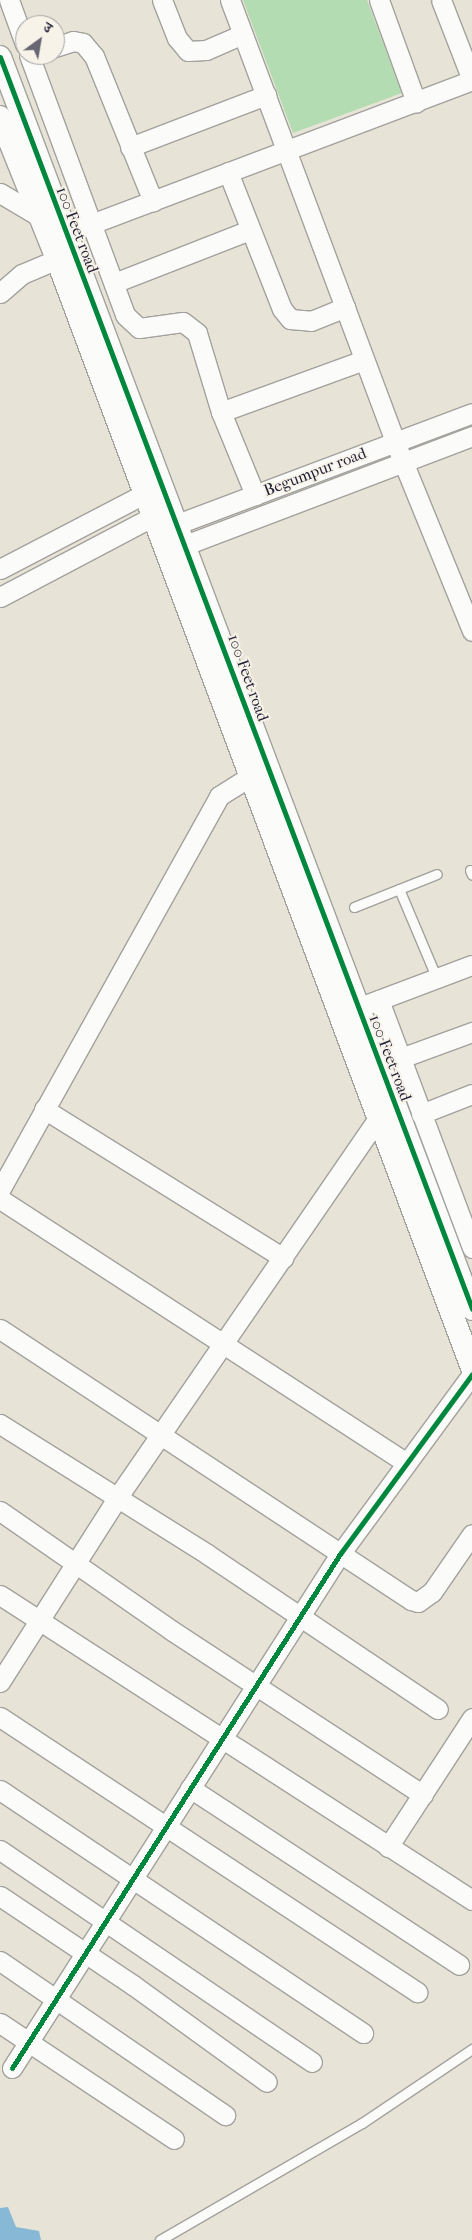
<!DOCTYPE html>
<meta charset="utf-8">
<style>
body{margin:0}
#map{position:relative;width:472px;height:2240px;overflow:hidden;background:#e7e4d7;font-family:"IM FELL French Canon","Noto Serif Devanagari",serif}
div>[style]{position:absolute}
.green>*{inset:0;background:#b3dcb2}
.water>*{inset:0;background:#87b9d6}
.roads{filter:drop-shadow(1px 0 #a3a19d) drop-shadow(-1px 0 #a3a19d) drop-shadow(0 1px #a3a19d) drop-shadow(0 -1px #a3a19d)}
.service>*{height:9px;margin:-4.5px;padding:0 4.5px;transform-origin:4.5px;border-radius:4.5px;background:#fbfbf9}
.minor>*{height:19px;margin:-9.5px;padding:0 9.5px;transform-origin:9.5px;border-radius:9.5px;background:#fbfbf9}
.tertiary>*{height:22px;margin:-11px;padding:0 11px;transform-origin:11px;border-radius:11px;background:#fbfbf9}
.cycleway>*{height:5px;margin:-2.5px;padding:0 2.5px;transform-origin:2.5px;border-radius:2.5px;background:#00873e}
span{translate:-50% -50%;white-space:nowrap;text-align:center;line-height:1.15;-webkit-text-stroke:4px #f7f3e8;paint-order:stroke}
.street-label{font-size:16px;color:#22223b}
.north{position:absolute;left:15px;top:15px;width:50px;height:50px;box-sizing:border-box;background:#f7f3e8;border:1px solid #a29fa3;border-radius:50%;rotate:32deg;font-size:14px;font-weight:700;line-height:20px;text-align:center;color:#22223b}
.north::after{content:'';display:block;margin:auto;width:18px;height:22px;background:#676672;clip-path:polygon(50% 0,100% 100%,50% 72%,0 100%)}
</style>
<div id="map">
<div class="green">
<i style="clip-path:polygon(243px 0,367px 0,402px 93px,293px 133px)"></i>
</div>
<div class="water">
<i style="clip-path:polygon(8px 2207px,16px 2227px,39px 2231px,41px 2240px,0 2240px,0 2208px)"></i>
</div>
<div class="roads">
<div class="service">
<i style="left:470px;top:870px;width:5px;rotate:68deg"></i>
<i style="left:399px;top:889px;width:98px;rotate:67.1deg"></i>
<i style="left:354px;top:907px;width:89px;rotate:-21.7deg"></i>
<i style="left:160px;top:2240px;width:233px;rotate:-30.1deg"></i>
<i style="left:362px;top:2123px;width:133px;rotate:-33.9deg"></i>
</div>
<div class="minor">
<i style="left:9px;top:0;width:47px;rotate:70deg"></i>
<i style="left:162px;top:0;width:41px;rotate:68.5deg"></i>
<i style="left:177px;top:38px;width:17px;rotate:50deg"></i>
<i style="left:188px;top:51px;width:18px;rotate:-3deg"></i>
<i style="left:206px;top:50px;width:40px;rotate:-23.4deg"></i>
<i style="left:230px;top:0;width:472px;rotate:69.5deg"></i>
<i style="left:395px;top:442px;width:204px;rotate:67.8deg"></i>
<i style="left:379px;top:0;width:109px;rotate:70.1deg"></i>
<i style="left:441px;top:0;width:86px;rotate:68.8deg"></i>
<i style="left:55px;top:47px;width:19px;rotate:-18deg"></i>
<i style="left:73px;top:41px;width:10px;rotate:11deg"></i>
<i style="left:83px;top:43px;width:17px;rotate:50deg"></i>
<i style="left:94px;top:56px;width:157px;rotate:67.9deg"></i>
<i style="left:29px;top:55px;width:277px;rotate:69.7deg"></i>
<i style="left:125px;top:315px;width:19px;rotate:43deg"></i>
<i style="left:139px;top:328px;width:44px;rotate:-7.8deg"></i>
<i style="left:183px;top:322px;width:18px;rotate:38deg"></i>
<i style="left:197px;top:333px;width:83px;rotate:73.1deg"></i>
<i style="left:221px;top:412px;width:90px;rotate:67.7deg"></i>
<i style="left:130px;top:147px;width:146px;rotate:-20.9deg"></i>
<i style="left:228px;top:172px;width:147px;rotate:68.5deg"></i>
<i style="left:282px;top:309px;width:13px;rotate:51deg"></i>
<i style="left:290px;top:319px;width:21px;rotate:5deg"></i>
<i style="left:311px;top:321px;width:37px;rotate:-22deg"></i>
<i style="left:0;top:193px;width:74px;rotate:30.7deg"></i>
<i style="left:64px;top:231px;width:14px;rotate:-8deg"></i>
<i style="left:78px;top:229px;width:421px;rotate:-20.7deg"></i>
<i style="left:114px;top:283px;width:146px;rotate:-21.3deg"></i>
<i style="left:0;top:293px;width:29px;rotate:-41deg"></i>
<i style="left:22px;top:274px;width:38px;rotate:-23deg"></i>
<i style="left:221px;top:412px;width:152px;rotate:-20deg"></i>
<i style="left:164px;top:529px;width:329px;rotate:-20.6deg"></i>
<i style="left:172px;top:550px;width:321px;rotate:-20.8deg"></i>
<i style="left:0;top:569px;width:162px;rotate:-27.5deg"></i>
<i style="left:0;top:597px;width:172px;rotate:-27.8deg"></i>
<i style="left:379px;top:1000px;width:265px;rotate:69.4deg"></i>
<i style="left:368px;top:1004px;width:111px;rotate:-20.6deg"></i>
<i style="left:401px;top:1058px;width:76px;rotate:-20.1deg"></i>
<i style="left:44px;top:1109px;width:282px;rotate:31.9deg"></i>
<i style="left:421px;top:1114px;width:55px;rotate:-21.4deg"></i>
<i style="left:0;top:1190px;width:451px;rotate:-60.9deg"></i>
<i style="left:219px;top:796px;width:36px;rotate:-32deg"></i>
<i style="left:0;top:1199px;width:483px;rotate:33deg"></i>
<i style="left:0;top:1329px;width:492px;rotate:33.4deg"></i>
<i style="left:411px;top:1600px;width:7px;rotate:16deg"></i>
<i style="left:418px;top:1602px;width:17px;rotate:-36deg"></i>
<i style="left:432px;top:1592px;width:70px;rotate:-55.4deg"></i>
<i style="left:0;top:1424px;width:244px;rotate:32.1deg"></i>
<i style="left:207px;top:1554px;width:278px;rotate:33.9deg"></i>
<i style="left:0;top:1511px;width:208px;rotate:34.8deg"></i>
<i style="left:171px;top:1630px;width:301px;rotate:33.2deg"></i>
<i style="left:0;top:1595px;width:562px;rotate:32.87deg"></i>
<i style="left:0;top:1682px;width:218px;rotate:-57.5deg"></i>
<i style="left:117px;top:1498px;width:461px;rotate:-55.5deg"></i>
<i style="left:0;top:1717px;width:500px;rotate:33.4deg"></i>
<i style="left:190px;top:1788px;width:322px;rotate:33.3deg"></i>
<i style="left:0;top:1790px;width:437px;rotate:33.8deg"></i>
<i style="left:388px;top:1847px;width:154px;rotate:-56.9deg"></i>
<i style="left:0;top:1850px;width:377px;rotate:34.2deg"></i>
<i style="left:0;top:1896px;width:160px;rotate:33.8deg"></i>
<i style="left:133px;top:1985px;width:165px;rotate:35.9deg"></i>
<i style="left:0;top:1961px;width:273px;rotate:34.4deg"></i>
<i style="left:0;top:2023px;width:209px;rotate:33.7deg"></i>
<i style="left:12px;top:2068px;width:610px;rotate:-57.46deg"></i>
<i style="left:340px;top:1554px;width:223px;rotate:-53.7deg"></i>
</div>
<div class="tertiary">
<i style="left:0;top:57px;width:1338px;rotate:69.34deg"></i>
<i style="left:0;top:117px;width:153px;rotate:68.1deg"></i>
<i style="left:57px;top:259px;width:1184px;rotate:69.48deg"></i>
</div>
</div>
<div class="cycleway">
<i style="left:0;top:57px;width:1338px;rotate:69.34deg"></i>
<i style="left:12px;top:2068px;width:610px;rotate:-57.46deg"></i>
<i style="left:340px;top:1554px;width:223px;rotate:-53.7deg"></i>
</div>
<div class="street-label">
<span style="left:77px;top:230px;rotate:69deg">100 Feet road</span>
<span style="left:315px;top:472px;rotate:-21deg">Begumpur road</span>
<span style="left:248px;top:678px;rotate:70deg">100 Feet road</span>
<span style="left:390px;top:1058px;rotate:69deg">100 Feet road</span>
</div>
<div class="north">उ</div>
</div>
